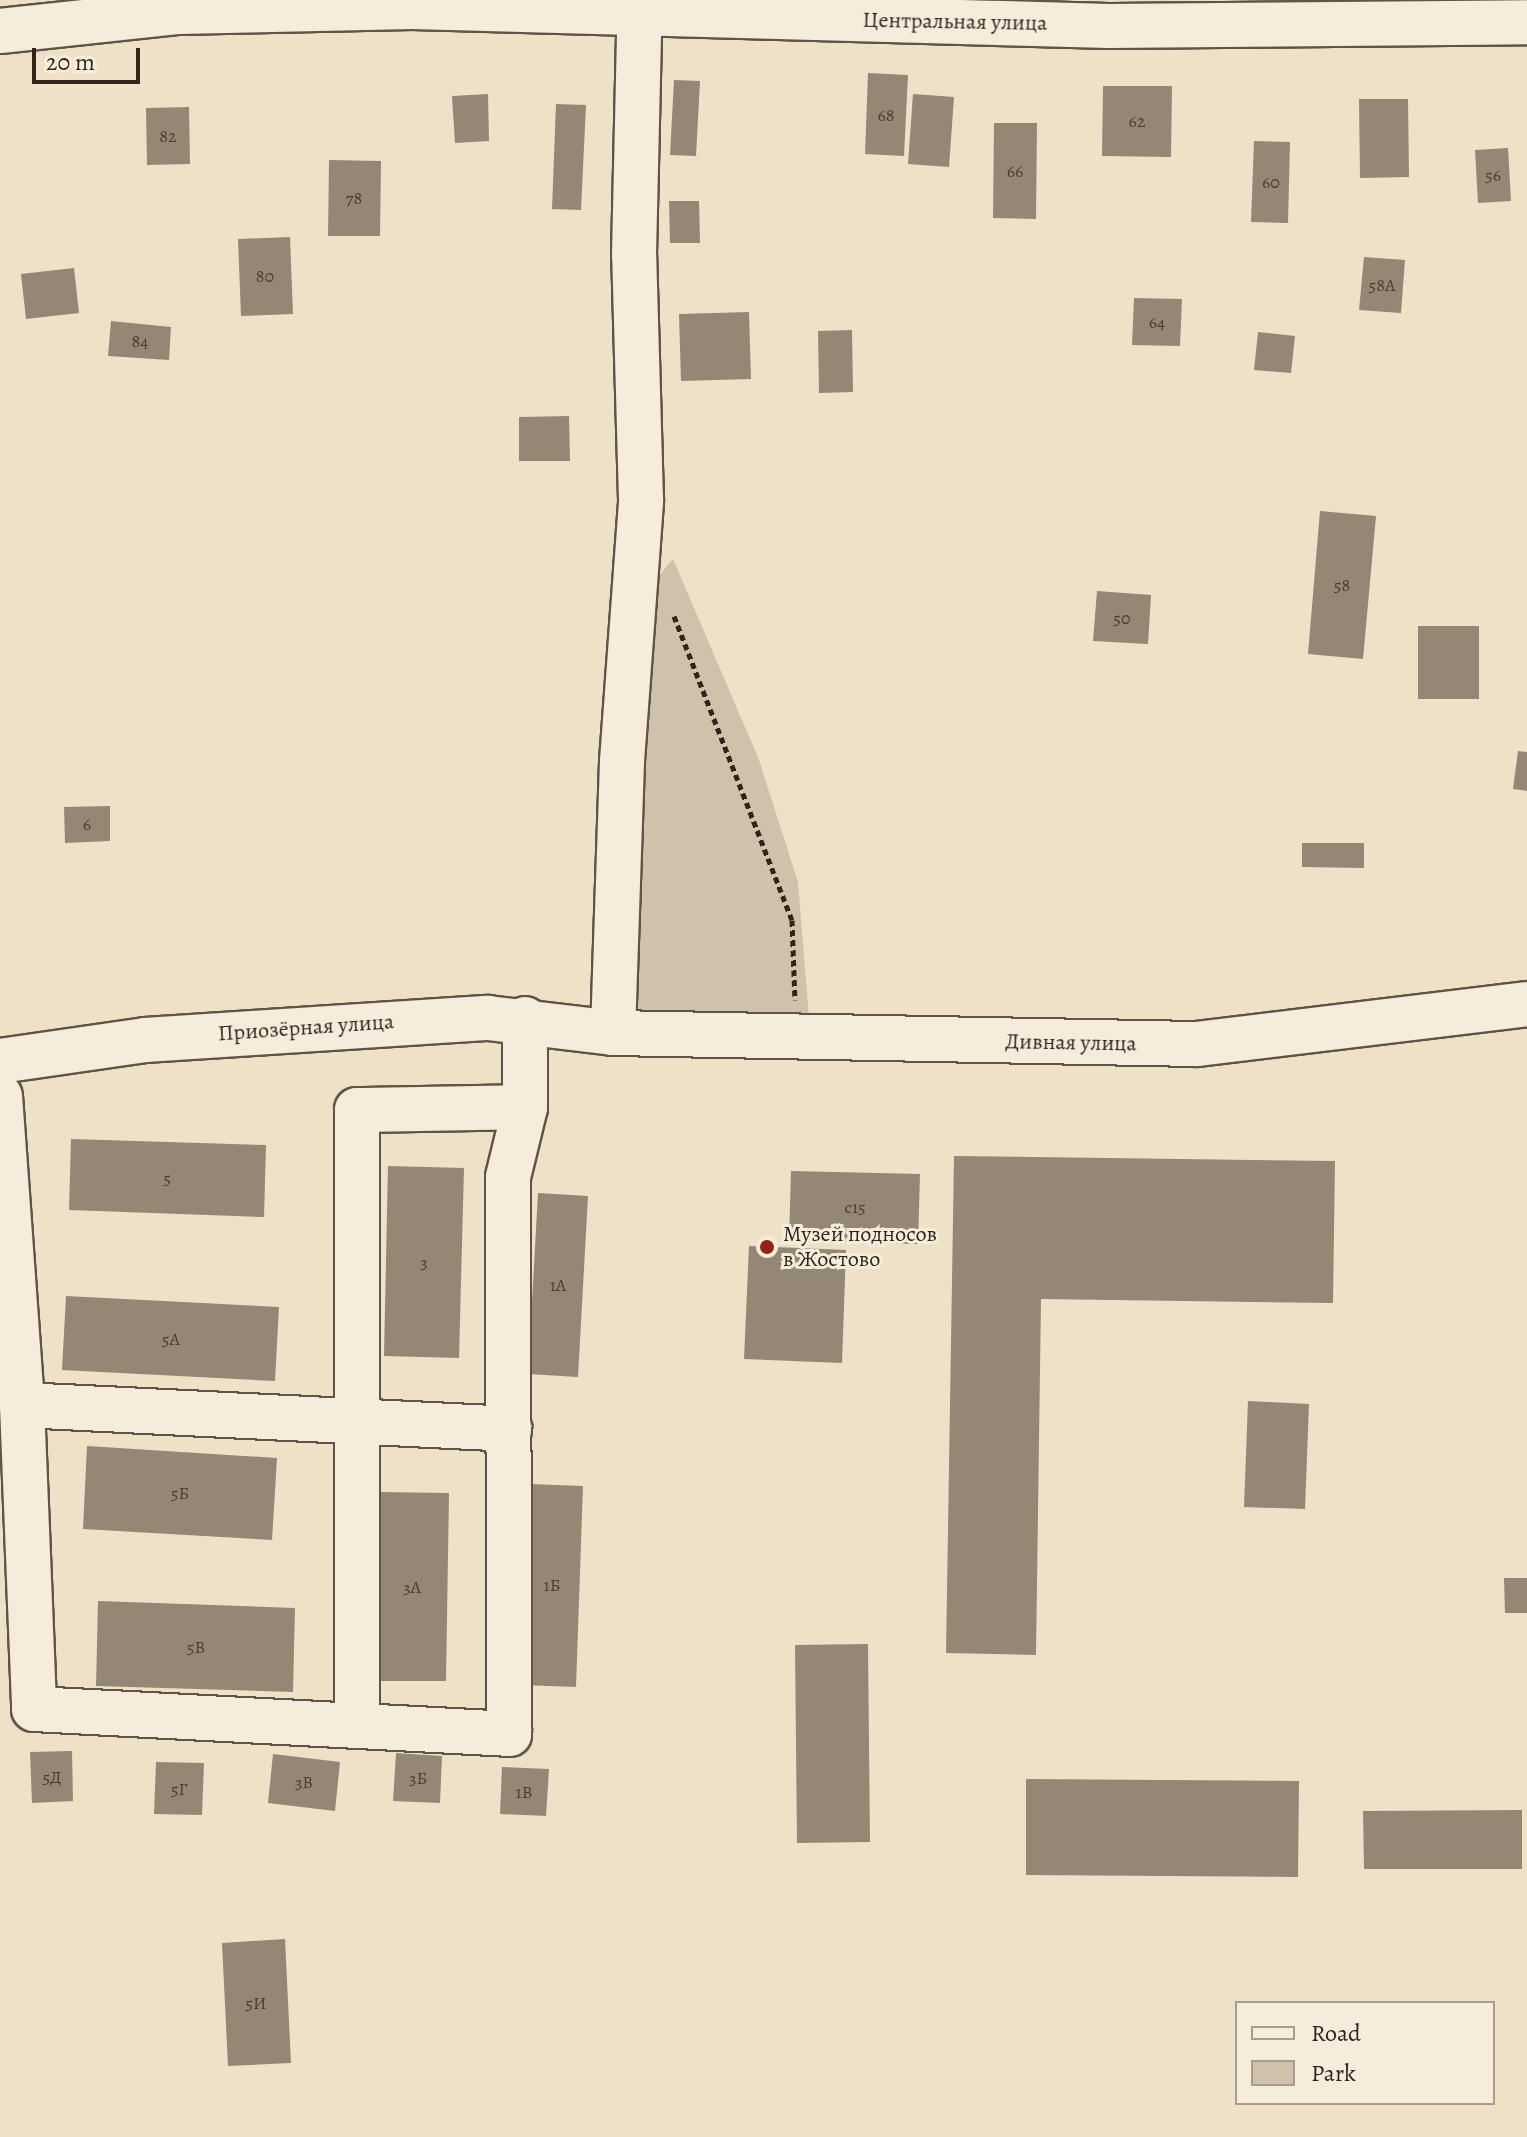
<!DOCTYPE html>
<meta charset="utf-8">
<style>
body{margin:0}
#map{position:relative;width:1527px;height:2137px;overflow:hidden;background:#efe1c8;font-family:Alegreya,serif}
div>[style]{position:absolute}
.green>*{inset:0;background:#cfc1ab}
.building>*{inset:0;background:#948775}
.path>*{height:5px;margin-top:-2.5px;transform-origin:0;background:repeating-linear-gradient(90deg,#31251b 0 6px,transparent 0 10px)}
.roads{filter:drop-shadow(2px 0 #605446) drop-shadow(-2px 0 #605446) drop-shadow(0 2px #605446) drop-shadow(0 -2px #605446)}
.minor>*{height:44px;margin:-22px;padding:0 22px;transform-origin:22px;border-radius:22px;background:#f5ecdb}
.dots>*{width:22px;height:22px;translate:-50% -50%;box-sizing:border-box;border:4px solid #f5ecdb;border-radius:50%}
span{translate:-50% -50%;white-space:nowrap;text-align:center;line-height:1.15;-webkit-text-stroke:6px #f5ecdb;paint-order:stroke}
.number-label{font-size:18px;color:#4a3e32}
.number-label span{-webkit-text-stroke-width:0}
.street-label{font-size:22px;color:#31251b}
.poi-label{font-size:22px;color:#31251b}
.left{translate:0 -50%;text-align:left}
.legend{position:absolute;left:1235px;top:2001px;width:260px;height:104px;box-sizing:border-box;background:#f5ecdb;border:2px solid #a79c8e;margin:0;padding:10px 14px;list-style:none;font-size:24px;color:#31251b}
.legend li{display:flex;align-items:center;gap:16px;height:40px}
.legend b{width:40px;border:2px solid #a79c8e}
.scale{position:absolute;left:32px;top:48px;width:108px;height:36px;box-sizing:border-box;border:4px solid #31251b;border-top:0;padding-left:10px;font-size:24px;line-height:28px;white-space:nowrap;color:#31251b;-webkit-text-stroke:6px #f5ecdb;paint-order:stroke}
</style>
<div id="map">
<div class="green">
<i style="clip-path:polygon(673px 559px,759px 760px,798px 882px,810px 1030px,625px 1022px,640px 598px)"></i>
</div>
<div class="building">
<i style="clip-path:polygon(868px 73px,908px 75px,904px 156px,865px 154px)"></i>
<i style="clip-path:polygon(674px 80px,700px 81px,696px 156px,670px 155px)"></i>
<i style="clip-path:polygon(1103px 86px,1172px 86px,1171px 157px,1102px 156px)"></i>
<i style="clip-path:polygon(488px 94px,489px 141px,455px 143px,452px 96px)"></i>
<i style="clip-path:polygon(913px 94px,954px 97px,949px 167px,908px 164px)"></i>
<i style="clip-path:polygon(1359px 99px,1408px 99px,1409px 177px,1360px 178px)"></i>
<i style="clip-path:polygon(556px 104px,586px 105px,581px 210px,552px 209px)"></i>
<i style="clip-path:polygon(189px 107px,190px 164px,147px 165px,146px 108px)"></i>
<i style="clip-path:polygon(994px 123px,1037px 123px,1036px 219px,993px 218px)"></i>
<i style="clip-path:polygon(1254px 141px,1290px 142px,1288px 223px,1251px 222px)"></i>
<i style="clip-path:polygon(1508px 148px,1511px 201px,1478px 203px,1475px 150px)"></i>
<i style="clip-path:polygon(329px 160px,381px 161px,380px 236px,328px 236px)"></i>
<i style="clip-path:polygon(669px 201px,699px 201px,700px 243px,670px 243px)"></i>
<i style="clip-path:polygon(290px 237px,293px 314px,241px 316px,238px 239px)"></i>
<i style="clip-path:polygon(1364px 257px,1405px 260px,1401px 313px,1359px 310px)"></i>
<i style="clip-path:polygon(74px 268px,79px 313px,26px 319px,21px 274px)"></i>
<i style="clip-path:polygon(1134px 298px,1182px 299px,1180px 346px,1132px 345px)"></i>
<i style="clip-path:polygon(749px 312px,751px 379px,681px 381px,679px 314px)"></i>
<i style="clip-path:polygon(111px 321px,171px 327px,169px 360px,108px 356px)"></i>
<i style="clip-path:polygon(852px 330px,853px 392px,819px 393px,818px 331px)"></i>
<i style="clip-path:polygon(1258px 332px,1295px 336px,1291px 373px,1254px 370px)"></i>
<i style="clip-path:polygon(569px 416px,570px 461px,519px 461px,519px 417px)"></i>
<i style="clip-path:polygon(1320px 511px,1376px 516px,1363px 659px,1308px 654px)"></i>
<i style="clip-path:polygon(1097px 591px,1151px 595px,1148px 644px,1093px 641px)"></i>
<i style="clip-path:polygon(1418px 626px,1479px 626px,1479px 699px,1418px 699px)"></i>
<i style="clip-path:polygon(1518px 751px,1527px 752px,1527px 791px,1513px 789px)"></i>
<i style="clip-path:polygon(110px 806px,110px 841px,65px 843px,64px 807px)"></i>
<i style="clip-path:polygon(1302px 843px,1364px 843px,1364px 868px,1302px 867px)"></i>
<i style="clip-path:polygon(71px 1139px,266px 1145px,264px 1217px,69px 1210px)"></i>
<i style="clip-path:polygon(954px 1156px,1335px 1161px,1333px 1303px,1041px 1299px,1036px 1655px,946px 1653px)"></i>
<i style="clip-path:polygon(388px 1166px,464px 1168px,459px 1358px,384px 1356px)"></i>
<i style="clip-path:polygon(791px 1171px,920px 1174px,918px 1244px,789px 1241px)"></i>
<i style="clip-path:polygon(538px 1193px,588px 1196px,578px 1377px,528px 1374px)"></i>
<i style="clip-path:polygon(749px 1246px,846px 1250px,842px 1363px,744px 1359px)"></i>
<i style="clip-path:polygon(66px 1296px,279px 1307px,275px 1381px,62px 1370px)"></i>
<i style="clip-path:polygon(1248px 1401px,1309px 1404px,1305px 1509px,1244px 1507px)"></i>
<i style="clip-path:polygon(87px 1446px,277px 1458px,272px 1540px,83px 1529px)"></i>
<i style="clip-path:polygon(528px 1484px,583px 1486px,576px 1687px,521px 1685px)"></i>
<i style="clip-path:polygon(377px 1492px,449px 1493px,446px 1681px,374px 1681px)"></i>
<i style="clip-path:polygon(1504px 1578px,1527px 1578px,1527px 1613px,1505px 1613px)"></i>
<i style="clip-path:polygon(98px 1601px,295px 1608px,293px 1692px,96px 1686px)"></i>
<i style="clip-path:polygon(868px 1644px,870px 1842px,797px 1843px,795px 1645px)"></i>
<i style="clip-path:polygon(72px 1751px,73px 1801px,32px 1803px,30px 1752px)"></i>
<i style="clip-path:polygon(396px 1753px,442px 1756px,440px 1803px,393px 1801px)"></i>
<i style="clip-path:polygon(273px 1754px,340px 1762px,335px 1811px,268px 1803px)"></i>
<i style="clip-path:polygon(156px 1762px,204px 1763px,202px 1815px,154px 1814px)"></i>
<i style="clip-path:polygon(502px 1767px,549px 1769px,546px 1816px,500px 1814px)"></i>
<i style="clip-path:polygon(1026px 1779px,1299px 1781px,1298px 1877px,1026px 1875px)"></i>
<i style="clip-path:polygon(1522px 1810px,1522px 1869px,1364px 1869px,1363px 1811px)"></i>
<i style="clip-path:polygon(285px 1939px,291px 2063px,228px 2066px,222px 1943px)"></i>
</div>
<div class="path">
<i style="left:674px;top:616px;width:326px;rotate:68.8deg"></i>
<i style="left:792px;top:920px;width:80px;rotate:87.9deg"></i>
</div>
<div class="roads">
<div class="minor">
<i style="left:0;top:31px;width:180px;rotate:-6.1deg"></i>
<i style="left:179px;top:12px;width:233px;rotate:-1.2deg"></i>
<i style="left:412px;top:7px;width:697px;rotate:1.56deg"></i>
<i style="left:1109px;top:26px;width:418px;rotate:-0.5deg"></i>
<i style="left:613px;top:1033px;width:272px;rotate:-88.1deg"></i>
<i style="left:622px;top:761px;width:262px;rotate:-85.8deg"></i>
<i style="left:641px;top:500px;width:245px;rotate:-91.6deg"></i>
<i style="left:634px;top:255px;width:255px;rotate:-88.7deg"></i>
<i style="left:0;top:1061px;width:147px;rotate:-8.2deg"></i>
<i style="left:145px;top:1040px;width:344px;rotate:-3.7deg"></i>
<i style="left:488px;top:1018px;width:126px;rotate:6.8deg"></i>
<i style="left:613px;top:1033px;width:584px;rotate:1.08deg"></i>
<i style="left:1197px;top:1044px;width:332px;rotate:-6.9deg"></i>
<i style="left:0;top:1096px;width:310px;rotate:85.9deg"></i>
<i style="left:22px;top:1405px;width:304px;rotate:87.7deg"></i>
<i style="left:34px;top:1709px;width:476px;rotate:3deg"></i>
<i style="left:509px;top:1734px;width:557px;rotate:-90.1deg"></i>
<i style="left:508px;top:1177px;width:72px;rotate:-76.3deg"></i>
<i style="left:525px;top:1107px;width:88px;rotate:-90deg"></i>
<i style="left:22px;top:1405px;width:488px;rotate:2.8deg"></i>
<i style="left:357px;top:1726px;width:616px;rotate:-90deg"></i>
<i style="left:357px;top:1110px;width:168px;rotate:-1deg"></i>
</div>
</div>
<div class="dots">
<i style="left:767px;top:1247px;background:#8f2418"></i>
</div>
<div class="number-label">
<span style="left:886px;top:115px">68</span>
<span style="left:1137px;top:121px">62</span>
<span style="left:168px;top:136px">82</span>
<span style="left:1015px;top:171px">66</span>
<span style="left:1493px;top:175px">56</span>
<span style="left:1271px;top:182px">60</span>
<span style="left:354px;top:198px">78</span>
<span style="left:265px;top:276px">80</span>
<span style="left:1382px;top:285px">58А</span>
<span style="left:1157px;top:322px">64</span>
<span style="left:140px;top:341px">84</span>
<span style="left:1342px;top:585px">58</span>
<span style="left:1122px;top:618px">50</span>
<span style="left:87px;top:824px">6</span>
<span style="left:167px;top:1178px">5</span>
<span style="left:855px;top:1207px">с15</span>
<span style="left:424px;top:1262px">3</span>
<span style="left:558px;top:1285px">1А</span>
<span style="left:171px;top:1339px">5А</span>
<span style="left:180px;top:1493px">5Б</span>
<span style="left:552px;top:1585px">1Б</span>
<span style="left:412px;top:1587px">3А</span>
<span style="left:196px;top:1647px">5В</span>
<span style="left:52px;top:1777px">5Д</span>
<span style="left:418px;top:1778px">3Б</span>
<span style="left:304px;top:1782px">3В</span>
<span style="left:179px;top:1789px">5Г</span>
<span style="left:524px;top:1792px">1В</span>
<span style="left:256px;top:2003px">5И</span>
</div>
<div class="street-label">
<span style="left:955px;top:22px;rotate:1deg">Центральная улица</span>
<span style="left:306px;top:1028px;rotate:-4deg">Приозёрная улица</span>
<span style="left:1071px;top:1043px;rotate:1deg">Дивная улица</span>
</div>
<div class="poi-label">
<span class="left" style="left:783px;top:1247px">Музей подносов<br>в Жостово</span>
</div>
<ul class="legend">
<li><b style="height:10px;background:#f5ecdb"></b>Road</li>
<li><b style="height:22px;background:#cfc1ab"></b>Park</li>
</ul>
<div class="scale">20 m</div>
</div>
